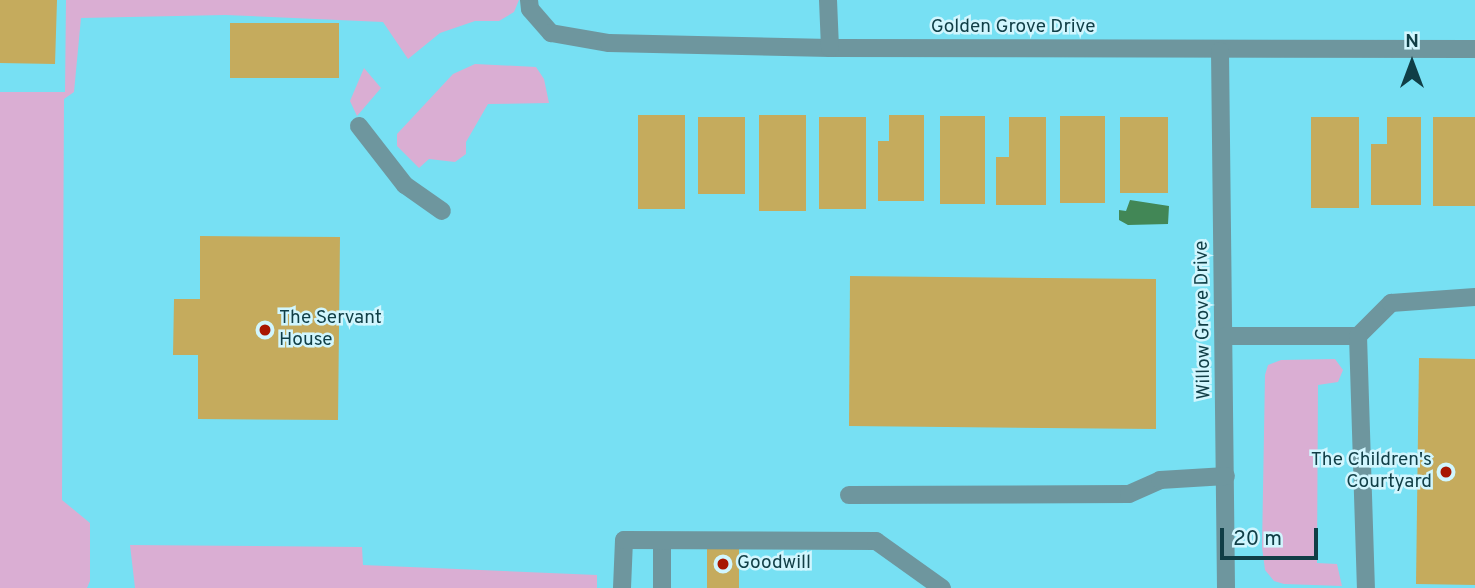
<!DOCTYPE html>
<style>
body{margin:0}
#map{position:relative;width:1475px;height:588px;overflow:hidden;background:#77e0f3;font-family:Overpass,sans-serif}
div>[style]{position:absolute}
.green>*{inset:0;background:#daaed3}
.water>*{inset:0;background:#428756}
.building>*{inset:0;background:#c5ab5d}
.minor>*{height:18px;margin:-9px;padding:0 9px;transform-origin:9px;border-radius:9px;background:#6e969e}
.dots>*{width:19px;height:19px;translate:-50% -50%;box-sizing:border-box;border:4px solid #d1f6fe;border-radius:50%}
span{translate:-50% -50%;white-space:nowrap;text-align:center;line-height:1.15;-webkit-text-stroke:5px #d1f6fe;paint-order:stroke}
.street-label{font-size:19px;color:#103e46}
.poi-label{font-size:19px;color:#103e46}
.left{translate:0 -50%;text-align:left}
.right{translate:-100% -50%;text-align:right}
.north{position:absolute;left:1377px;top:28px;width:70px;height:70px;-webkit-text-stroke:5px #d1f6fe;paint-order:stroke;rotate:0deg;font-size:19px;font-weight:700;line-height:28px;text-align:center;color:#103e46}
.north::after{content:'';display:block;margin:auto;width:24px;height:32px;background:#103e46;clip-path:polygon(50% 0,100% 100%,50% 72%,0 100%)}
.scale{position:absolute;left:1220px;top:528px;width:98px;height:32px;box-sizing:border-box;border:4px solid #103e46;border-top:0;padding-left:9px;font-size:21px;line-height:24px;white-space:nowrap;color:#103e46;-webkit-text-stroke:5px #d1f6fe;paint-order:stroke}
</style>
<div id="map">
<div class="green">
<i style="clip-path:polygon(66px 0,519px 0,514px 12px,499px 21px,475px 21px,440px 33px,408px 59px,383px 22px,225px 15px,81px 18px,74px 92px,64px 99px,62px 500px,90px 523px,90px 581px,87px 588px,0 588px,0 92px,65px 92px)"></i>
<i style="clip-path:polygon(475px 64px,536px 67px,544px 79px,549px 103px,488px 104px,466px 142px,466px 154px,455px 162px,429px 159px,419px 168px,397px 146px,397px 134px,453px 74px)"></i>
<i style="clip-path:polygon(364px 68px,381px 88px,357px 116px,350px 101px)"></i>
<i style="clip-path:polygon(1335px 359px,1343px 370px,1338px 382px,1318px 385px,1317px 563px,1337px 564px,1342px 586px,1284px 584px,1274px 581px,1265px 570px,1262px 547px,1265px 375px,1268px 365px,1281px 360px)"></i>
<i style="clip-path:polygon(130px 545px,362px 547px,363px 565px,597px 575px,597px 588px,135px 588px)"></i>
</div>
<div class="water">
<i style="clip-path:polygon(1130px 200px,1169px 206px,1168px 224px,1128px 225px,1119px 220px,1119px 210px,1126px 211px)"></i>
</div>
<div class="building">
<i style="clip-path:polygon(0 0,57px 0,55px 64px,0 63px)"></i>
<i style="clip-path:polygon(230px 23px,339px 23px,339px 78px,230px 78px)"></i>
<i style="clip-path:polygon(638px 115px,685px 115px,685px 209px,638px 209px)"></i>
<i style="clip-path:polygon(759px 115px,806px 115px,806px 211px,759px 211px)"></i>
<i style="clip-path:polygon(889px 115px,924px 115px,924px 201px,878px 201px,878px 141px,889px 141px)"></i>
<i style="clip-path:polygon(940px 116px,985px 116px,985px 204px,940px 204px)"></i>
<i style="clip-path:polygon(1060px 116px,1105px 116px,1105px 203px,1060px 203px)"></i>
<i style="clip-path:polygon(698px 117px,745px 117px,745px 194px,698px 194px)"></i>
<i style="clip-path:polygon(819px 117px,866px 117px,866px 209px,819px 209px)"></i>
<i style="clip-path:polygon(1009px 117px,1046px 117px,1046px 205px,996px 205px,996px 157px,1009px 157px)"></i>
<i style="clip-path:polygon(1120px 117px,1168px 117px,1168px 193px,1120px 193px)"></i>
<i style="clip-path:polygon(1311px 117px,1359px 117px,1359px 208px,1311px 208px)"></i>
<i style="clip-path:polygon(1387px 117px,1421px 117px,1421px 205px,1371px 205px,1371px 144px,1387px 144px)"></i>
<i style="clip-path:polygon(1433px 117px,1475px 117px,1475px 206px,1433px 206px)"></i>
<i style="clip-path:polygon(200px 236px,340px 237px,338px 420px,198px 419px,198px 355px,173px 355px,174px 299px,200px 299px)"></i>
<i style="clip-path:polygon(850px 276px,1156px 279px,1156px 429px,849px 426px)"></i>
<i style="clip-path:polygon(1419px 358px,1475px 359px,1475px 585px,1416px 584px)"></i>
<i style="clip-path:polygon(707px 543px,739px 543px,739px 588px,707px 588px)"></i>
</div>
<div class="minor">
<i style="left:529px;top:0;width:9px;rotate:84deg"></i>
<i style="left:530px;top:9px;width:32px;rotate:49deg"></i>
<i style="left:551px;top:33px;width:59px;rotate:9.8deg"></i>
<i style="left:609px;top:43px;width:221px;rotate:1.3deg"></i>
<i style="left:830px;top:48px;width:645px;rotate:0.09deg"></i>
<i style="left:828px;top:0;width:48px;rotate:87.6deg"></i>
<i style="left:1220px;top:51px;width:537px;rotate:89.36deg"></i>
<i style="left:359px;top:126px;width:75px;rotate:52.1deg"></i>
<i style="left:405px;top:185px;width:45px;rotate:35.1deg"></i>
<i style="left:1226px;top:336px;width:132px"></i>
<i style="left:1358px;top:336px;width:47px;rotate:-45deg"></i>
<i style="left:1391px;top:303px;width:84px;rotate:-4.1deg"></i>
<i style="left:1358px;top:336px;width:252px;rotate:88.2deg"></i>
<i style="left:849px;top:495px;width:280px;rotate:-0.2deg"></i>
<i style="left:1129px;top:494px;width:34px;rotate:-24deg"></i>
<i style="left:1160px;top:480px;width:66px;rotate:-3.5deg"></i>
<i style="left:662px;top:541px;width:47px;rotate:90deg"></i>
<i style="left:622px;top:588px;width:48px;rotate:-87.6deg"></i>
<i style="left:624px;top:540px;width:252px;rotate:0.2deg"></i>
<i style="left:876px;top:541px;width:81px;rotate:35.5deg"></i>
</div>
<div class="dots">
<i style="left:265px;top:330px;background:#a81701"></i>
<i style="left:1446px;top:472px;background:#a81701"></i>
<i style="left:723px;top:564px;background:#a81701"></i>
</div>
<div class="street-label">
<span style="left:1013px;top:28px">Golden Grove Drive</span>
<span style="left:1204px;top:320px;rotate:-91deg">Willow Grove Drive</span>
</div>
<div class="poi-label">
<span class="left" style="left:279px;top:330px">The Servant<br>House</span>
<span class="right" style="left:1432px;top:472px">The Children's<br>Courtyard</span>
<span class="left" style="left:737px;top:564px">Goodwill</span>
</div>
<div class="north">N</div>
<div class="scale">20 m</div>
</div>
